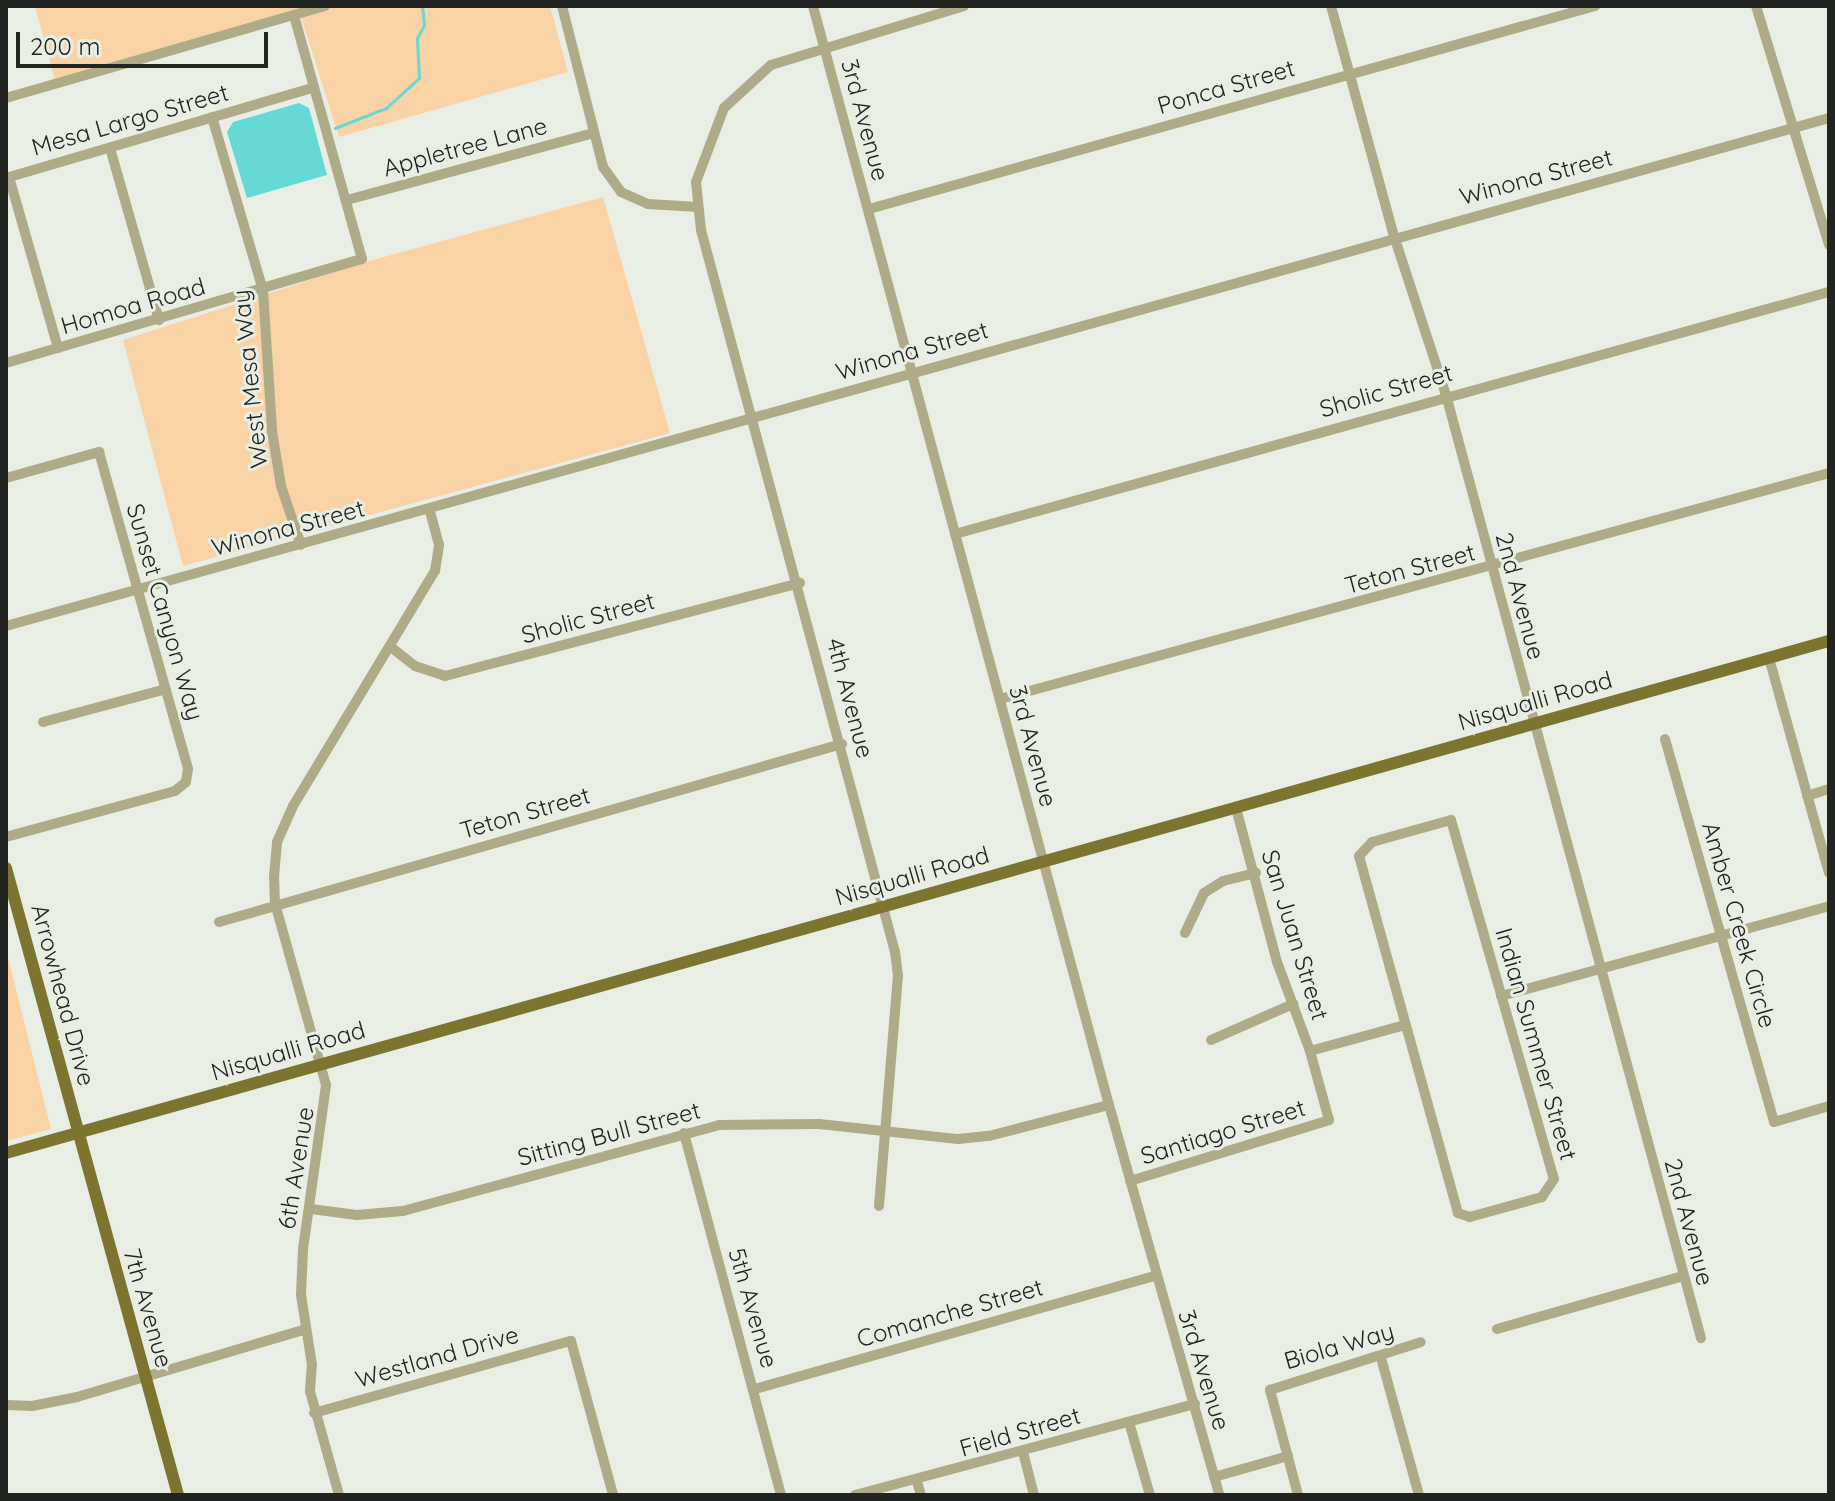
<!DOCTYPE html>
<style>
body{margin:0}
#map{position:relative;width:1835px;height:1501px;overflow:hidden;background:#e9eee4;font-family:Quicksand,sans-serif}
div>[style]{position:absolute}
.green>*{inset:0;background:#f9d3a5}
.water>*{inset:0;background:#65d9d5}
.stream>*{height:3px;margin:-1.5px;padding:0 1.5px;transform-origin:1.5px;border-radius:1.5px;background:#65d9d5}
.minor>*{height:10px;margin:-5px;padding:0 5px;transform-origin:5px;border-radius:5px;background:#afab89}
.major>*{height:12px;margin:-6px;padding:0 6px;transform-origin:6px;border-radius:6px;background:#7d7430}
span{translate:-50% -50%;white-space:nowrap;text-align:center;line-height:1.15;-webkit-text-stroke:6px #e9eee4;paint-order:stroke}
.street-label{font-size:24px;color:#212420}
.frame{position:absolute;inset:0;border:8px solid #212420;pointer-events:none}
.scale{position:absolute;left:16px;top:32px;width:252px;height:36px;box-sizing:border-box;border:4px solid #212420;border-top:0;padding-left:10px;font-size:24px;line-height:28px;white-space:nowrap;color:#212420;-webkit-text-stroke:6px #e9eee4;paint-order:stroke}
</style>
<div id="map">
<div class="green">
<i style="clip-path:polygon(35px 6px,550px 6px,568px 72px,339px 137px,301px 17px,56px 84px)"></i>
<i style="clip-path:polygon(603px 197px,670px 433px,183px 566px,123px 340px,373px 260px)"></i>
<i style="clip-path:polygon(6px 949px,51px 1129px,6px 1141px)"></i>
</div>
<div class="water">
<i style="clip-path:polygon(299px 103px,309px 108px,327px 175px,247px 198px,227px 132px,233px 122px)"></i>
</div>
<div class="stream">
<i style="left:335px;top:128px;width:55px;rotate:-21.4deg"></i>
<i style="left:386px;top:108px;width:45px;rotate:-42.3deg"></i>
<i style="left:419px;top:78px;width:40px;rotate:-92.9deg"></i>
<i style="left:417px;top:38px;width:15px;rotate:-62deg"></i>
<i style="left:424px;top:25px;width:19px;rotate:-96deg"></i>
</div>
<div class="minor">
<i style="left:562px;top:6px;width:166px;rotate:75.7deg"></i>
<i style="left:603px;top:167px;width:31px;rotate:54deg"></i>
<i style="left:621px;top:192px;width:30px;rotate:24deg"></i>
<i style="left:648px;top:204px;width:50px;rotate:3.4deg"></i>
<i style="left:813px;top:6px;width:1138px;rotate:74.93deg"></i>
<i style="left:1109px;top:1105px;width:405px;rotate:74.2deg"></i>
<i style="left:1331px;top:6px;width:238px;rotate:74.7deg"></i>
<i style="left:1394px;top:236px;width:167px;rotate:71.9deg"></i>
<i style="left:1446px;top:395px;width:977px;rotate:74.87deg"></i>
<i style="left:1756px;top:6px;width:250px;rotate:73deg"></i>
<i style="left:6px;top:98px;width:332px;rotate:-16.1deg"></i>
<i style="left:212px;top:117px;width:180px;rotate:73.6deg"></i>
<i style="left:263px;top:290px;width:141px;rotate:86.3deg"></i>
<i style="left:272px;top:431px;width:56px;rotate:80.7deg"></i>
<i style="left:281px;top:486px;width:62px;rotate:71.3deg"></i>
<i style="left:110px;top:148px;width:179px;rotate:74.1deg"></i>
<i style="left:9px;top:177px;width:178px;rotate:74deg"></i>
<i style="left:6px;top:178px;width:319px;rotate:-16.4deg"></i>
<i style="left:347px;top:200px;width:255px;rotate:-15.2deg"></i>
<i style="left:869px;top:209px;width:754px;rotate:-15.62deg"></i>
<i style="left:6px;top:363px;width:371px;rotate:-16.3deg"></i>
<i style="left:362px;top:259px;width:253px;rotate:-105.6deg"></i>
<i style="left:6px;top:478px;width:97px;rotate:-15.6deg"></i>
<i style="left:99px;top:452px;width:329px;rotate:74.3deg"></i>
<i style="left:188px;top:769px;width:13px;rotate:99deg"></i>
<i style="left:186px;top:782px;width:14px;rotate:141deg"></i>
<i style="left:175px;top:791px;width:175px;rotate:164.8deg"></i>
<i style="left:955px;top:534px;width:907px;rotate:-15.48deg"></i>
<i style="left:6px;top:626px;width:1892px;rotate:-15.57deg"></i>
<i style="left:392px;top:648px;width:29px;rotate:38deg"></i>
<i style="left:415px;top:666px;width:32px;rotate:18deg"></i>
<i style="left:445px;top:676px;width:367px;rotate:-14.7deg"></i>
<i style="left:1769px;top:658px;width:223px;rotate:74.4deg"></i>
<i style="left:1000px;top:699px;width:859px;rotate:-15.25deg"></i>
<i style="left:43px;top:722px;width:127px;rotate:-15deg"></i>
<i style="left:1665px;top:739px;width:398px;rotate:74.1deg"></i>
<i style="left:1774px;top:1122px;width:57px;rotate:-16.2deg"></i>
<i style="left:1807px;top:796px;width:23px;rotate:-18deg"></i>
<i style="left:1451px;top:820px;width:373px;rotate:74deg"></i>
<i style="left:1554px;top:1179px;width:22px;rotate:124deg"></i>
<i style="left:1542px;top:1197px;width:75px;rotate:164.5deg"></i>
<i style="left:1470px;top:1217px;width:13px;rotate:-162deg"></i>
<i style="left:1458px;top:1213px;width:370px;rotate:-105.5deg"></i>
<i style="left:1359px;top:856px;width:19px;rotate:-47deg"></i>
<i style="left:1372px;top:842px;width:82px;rotate:-15.6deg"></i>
<i style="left:219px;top:922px;width:648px;rotate:-15.95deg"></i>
<i style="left:1185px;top:933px;width:44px;rotate:-64.6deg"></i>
<i style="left:1204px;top:893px;width:22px;rotate:-32deg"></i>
<i style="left:1223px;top:881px;width:34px;rotate:-14deg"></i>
<i style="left:1501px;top:996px;width:340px;rotate:-15.3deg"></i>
<i style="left:1211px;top:1040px;width:90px;rotate:-23.7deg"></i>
<i style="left:1310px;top:1051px;width:98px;rotate:-15.3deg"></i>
<i style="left:684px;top:1133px;width:375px;rotate:75deg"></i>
<i style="left:1130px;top:1181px;width:208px;rotate:-17deg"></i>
<i style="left:1329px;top:1120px;width:72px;rotate:-105.4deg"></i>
<i style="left:1310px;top:1051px;width:95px;rotate:-110.3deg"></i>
<i style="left:1277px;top:962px;width:159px;rotate:-104.9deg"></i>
<i style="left:879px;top:1206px;width:231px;rotate:-85.3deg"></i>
<i style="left:898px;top:976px;width:24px;rotate:-97deg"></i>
<i style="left:895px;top:952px;width:748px;rotate:-105.04deg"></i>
<i style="left:701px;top:230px;width:48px;rotate:-95.9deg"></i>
<i style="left:696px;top:182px;width:79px;rotate:-69.3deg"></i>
<i style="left:724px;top:108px;width:64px;rotate:-42.5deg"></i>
<i style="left:771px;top:65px;width:202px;rotate:-17deg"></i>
<i style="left:311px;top:1209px;width:46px;rotate:7.4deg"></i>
<i style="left:357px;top:1215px;width:46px;rotate:-5deg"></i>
<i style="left:403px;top:1211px;width:327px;rotate:-15.2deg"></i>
<i style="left:719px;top:1125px;width:100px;rotate:-0.6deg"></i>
<i style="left:819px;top:1124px;width:140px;rotate:6.2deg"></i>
<i style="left:958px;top:1139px;width:31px;rotate:-6deg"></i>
<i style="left:989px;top:1136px;width:124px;rotate:-14.5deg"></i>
<i style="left:1497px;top:1329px;width:193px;rotate:-15.9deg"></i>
<i style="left:1381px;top:1358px;width:142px;rotate:74.5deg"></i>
<i style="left:755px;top:1389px;width:416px;rotate:-15.8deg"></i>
<i style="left:6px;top:1405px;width:26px;rotate:2deg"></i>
<i style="left:32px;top:1406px;width:46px;rotate:-11.3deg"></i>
<i style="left:77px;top:1397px;width:239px;rotate:-16.5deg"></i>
<i style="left:314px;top:1413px;width:267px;rotate:-15.7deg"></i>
<i style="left:571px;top:1341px;width:160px;rotate:74.7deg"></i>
<i style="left:1129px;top:1422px;width:76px;rotate:74deg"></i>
<i style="left:1023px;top:1452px;width:44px;rotate:75.7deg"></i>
<i style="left:1214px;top:1477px;width:77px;rotate:-15.8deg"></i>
<i style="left:917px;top:1482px;width:14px;rotate:73deg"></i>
<i style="left:339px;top:1495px;width:108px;rotate:-105.6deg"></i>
<i style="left:310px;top:1391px;width:26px;rotate:-86deg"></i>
<i style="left:312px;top:1365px;width:71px;rotate:-98.9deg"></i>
<i style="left:301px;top:1295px;width:46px;rotate:-87.5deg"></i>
<i style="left:303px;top:1249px;width:166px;rotate:-82deg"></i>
<i style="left:326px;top:1085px;width:188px;rotate:-105.7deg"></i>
<i style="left:275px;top:904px;width:27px;rotate:-92deg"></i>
<i style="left:274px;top:877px;width:35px;rotate:-85deg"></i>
<i style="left:277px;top:842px;width:39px;rotate:-66deg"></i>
<i style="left:293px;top:806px;width:275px;rotate:-58.9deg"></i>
<i style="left:435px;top:571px;width:26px;rotate:-81deg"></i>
<i style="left:439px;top:545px;width:35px;rotate:-105deg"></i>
<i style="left:855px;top:1495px;width:352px;rotate:-15deg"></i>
<i style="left:1298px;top:1495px;width:109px;rotate:-104.9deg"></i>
<i style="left:1270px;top:1390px;width:158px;rotate:-17.6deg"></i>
</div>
<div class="major">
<i style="left:6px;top:868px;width:650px;rotate:74.66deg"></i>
<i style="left:6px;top:1153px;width:1894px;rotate:-15.69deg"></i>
</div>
<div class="street-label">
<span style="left:1226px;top:87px;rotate:-16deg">Ponca Street</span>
<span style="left:130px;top:120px;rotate:-16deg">Mesa Largo Street</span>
<span style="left:865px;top:120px;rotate:75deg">3rd Avenue</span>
<span style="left:465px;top:147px;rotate:-15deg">Appletree Lane</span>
<span style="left:1536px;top:177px;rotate:-15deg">Winona Street</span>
<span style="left:133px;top:306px;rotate:-16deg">Homoa Road</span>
<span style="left:912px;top:351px;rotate:-16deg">Winona Street</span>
<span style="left:250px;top:379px;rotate:-96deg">West Mesa Way</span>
<span style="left:1386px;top:391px;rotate:-16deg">Sholic Street</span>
<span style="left:288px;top:528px;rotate:-15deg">Winona Street</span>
<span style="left:1410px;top:569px;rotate:-15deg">Teton Street</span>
<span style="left:1520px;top:596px;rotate:75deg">2nd Avenue</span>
<span style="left:165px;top:612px;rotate:74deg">Sunset Canyon Way</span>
<span style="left:588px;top:618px;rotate:-15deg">Sholic Street</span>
<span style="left:850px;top:698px;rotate:75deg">4th Avenue</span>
<span style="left:1535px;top:701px;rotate:-16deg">Nisqualli Road</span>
<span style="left:1033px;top:746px;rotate:75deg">3rd Avenue</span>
<span style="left:525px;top:813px;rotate:-16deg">Teton Street</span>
<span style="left:912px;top:876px;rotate:-16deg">Nisqualli Road</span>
<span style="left:1739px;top:925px;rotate:74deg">Amber Creek Circle</span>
<span style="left:1295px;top:935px;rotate:73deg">San Juan Street</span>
<span style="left:63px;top:995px;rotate:75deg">Arrowhead Drive</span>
<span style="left:1536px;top:1044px;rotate:74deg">Indian Summer Street</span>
<span style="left:288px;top:1051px;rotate:-16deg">Nisqualli Road</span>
<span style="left:1223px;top:1132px;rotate:-17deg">Santiago Street</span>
<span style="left:609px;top:1134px;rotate:-15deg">Sitting Bull Street</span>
<span style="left:296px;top:1168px;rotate:-81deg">6th Avenue</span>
<span style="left:1689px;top:1222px;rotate:75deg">2nd Avenue</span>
<span style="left:148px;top:1308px;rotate:74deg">7th Avenue</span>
<span style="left:753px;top:1308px;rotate:74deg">5th Avenue</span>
<span style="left:950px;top:1313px;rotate:-16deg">Comanche Street</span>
<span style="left:1339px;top:1346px;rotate:-16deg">Biola Way</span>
<span style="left:437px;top:1357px;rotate:-16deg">Westland Drive</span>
<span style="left:1204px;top:1370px;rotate:73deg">3rd Avenue</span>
<span style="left:1020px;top:1432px;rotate:-16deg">Field Street</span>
</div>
<div class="frame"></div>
<div class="scale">200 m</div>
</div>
